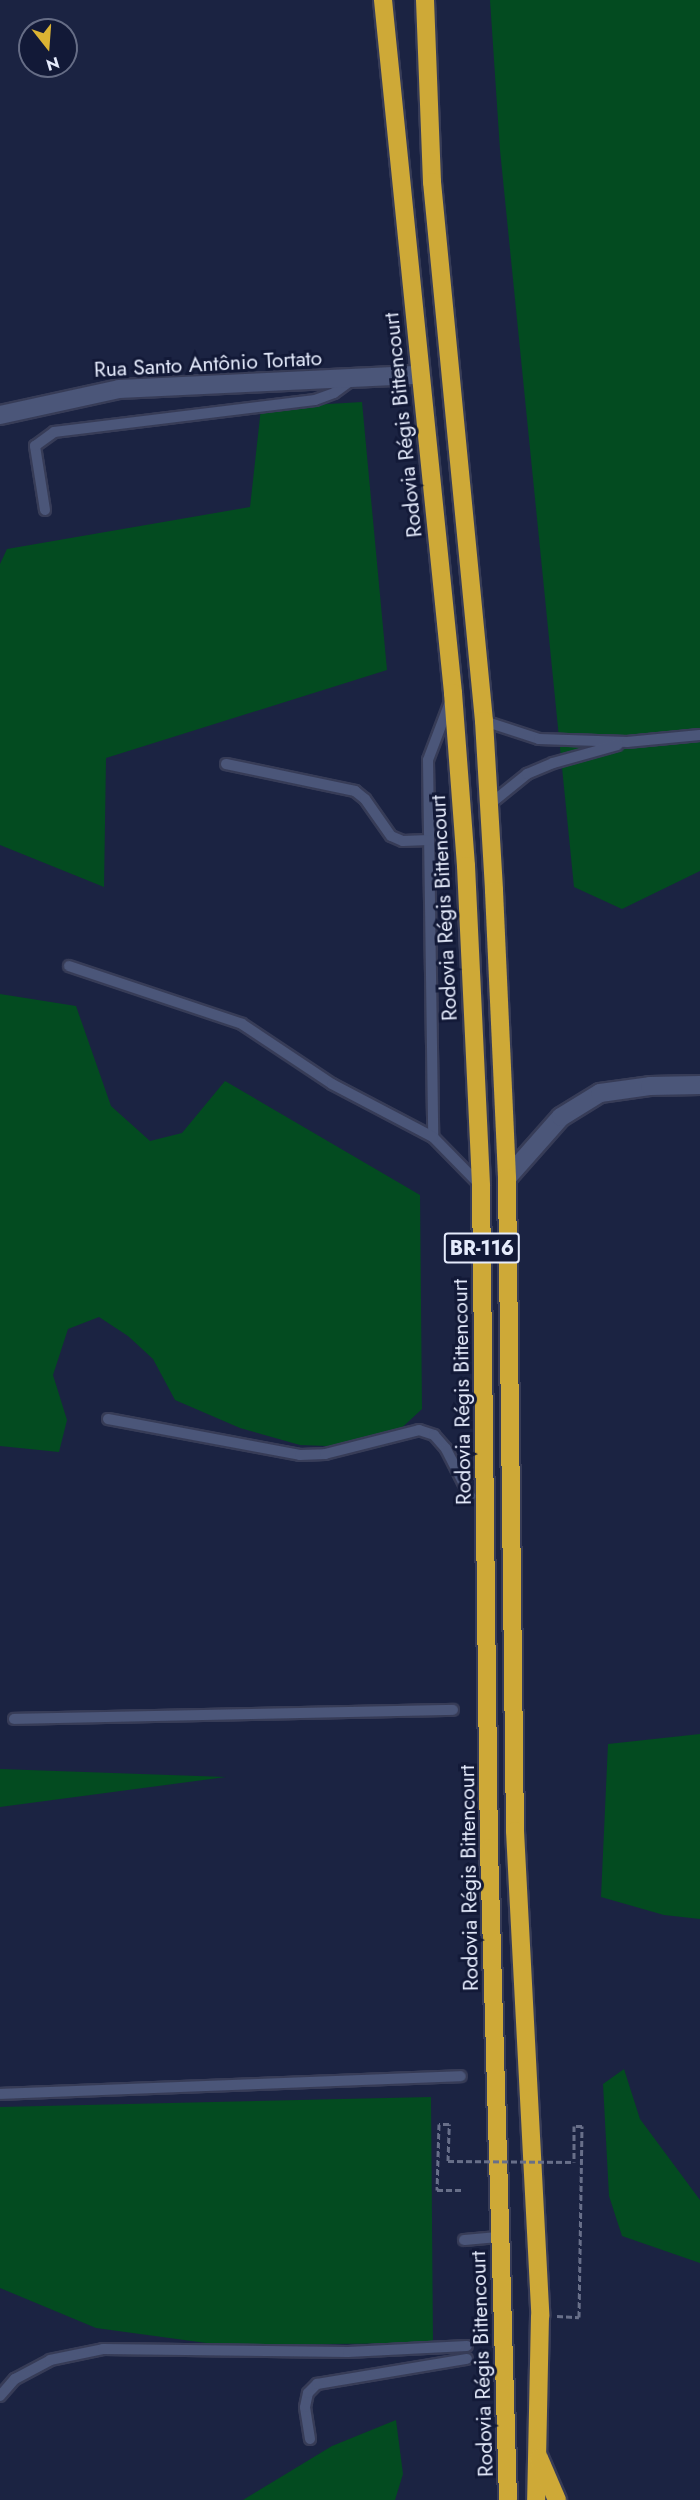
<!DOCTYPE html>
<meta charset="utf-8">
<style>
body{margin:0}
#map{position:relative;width:700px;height:2500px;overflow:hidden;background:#1b2342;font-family:Jost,sans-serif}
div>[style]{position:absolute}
.green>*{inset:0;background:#034b20}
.path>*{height:3px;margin-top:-1.5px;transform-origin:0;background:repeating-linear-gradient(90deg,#686f89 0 6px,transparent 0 9px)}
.roads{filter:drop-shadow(2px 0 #373c57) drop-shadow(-2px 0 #373c57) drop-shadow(0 2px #373c57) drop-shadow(0 -2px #373c57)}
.lane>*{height:10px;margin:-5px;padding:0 5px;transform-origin:5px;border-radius:5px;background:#4b5679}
.street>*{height:18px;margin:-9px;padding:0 9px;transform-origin:9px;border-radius:9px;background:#4b5679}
.highway>*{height:18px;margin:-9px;padding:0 9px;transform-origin:9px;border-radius:9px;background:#cea937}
.path-bridge>*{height:3px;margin-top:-1.5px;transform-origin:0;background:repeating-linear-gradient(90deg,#686f89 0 6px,transparent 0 9px)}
span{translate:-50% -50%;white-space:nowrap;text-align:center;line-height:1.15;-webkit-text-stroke:6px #121937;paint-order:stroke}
.shield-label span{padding:2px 4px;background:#121937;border:2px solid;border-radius:4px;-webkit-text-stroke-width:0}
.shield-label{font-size:20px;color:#e5ebfc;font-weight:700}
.street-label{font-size:21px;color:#e5ebfc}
.north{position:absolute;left:18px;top:18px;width:60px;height:60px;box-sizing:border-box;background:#121937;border:2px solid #666d86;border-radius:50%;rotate:163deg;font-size:16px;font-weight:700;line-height:24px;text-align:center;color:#e5ebfc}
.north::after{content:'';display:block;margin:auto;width:21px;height:27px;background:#dbb333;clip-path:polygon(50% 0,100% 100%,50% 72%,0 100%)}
</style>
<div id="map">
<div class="green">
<i style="clip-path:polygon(490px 0,700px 0,700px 871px,622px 909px,574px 887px,500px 150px)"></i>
<i style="clip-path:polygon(362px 402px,387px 670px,106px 758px,104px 887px,0 845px,0 564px,7px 549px,250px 507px,261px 408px)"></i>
<i style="clip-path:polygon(0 994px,76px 1006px,111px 1106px,150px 1141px,182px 1133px,225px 1081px,420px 1195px,422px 1409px,380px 1448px,300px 1445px,240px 1428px,175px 1400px,153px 1359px,128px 1336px,99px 1317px,68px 1329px,53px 1375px,67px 1420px,59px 1452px,0 1446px)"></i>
<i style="clip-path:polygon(700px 1734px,700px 1919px,664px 1915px,601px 1897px,608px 1744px)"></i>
<i style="clip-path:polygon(0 1769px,226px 1777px,0 1807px)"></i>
<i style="clip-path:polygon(624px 2069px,640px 2119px,700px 2200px,700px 2263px,622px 2236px,609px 2196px,603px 2084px)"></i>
<i style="clip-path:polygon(431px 2097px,433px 2343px,221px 2345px,96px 2328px,0 2288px,0 2107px)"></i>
<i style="clip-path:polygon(396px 2420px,403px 2474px,395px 2500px,243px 2500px,332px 2446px)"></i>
</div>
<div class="path">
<i style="left:448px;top:2161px;width:37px;rotate:-88deg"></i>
<i style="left:449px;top:2124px;width:10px;rotate:180deg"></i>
<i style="left:439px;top:2124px;width:66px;rotate:91.7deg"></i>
<i style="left:437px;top:2190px;width:26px"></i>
<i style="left:557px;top:2316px;width:22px;rotate:3deg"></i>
<i style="left:579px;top:2317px;width:191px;rotate:-89.1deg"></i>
<i style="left:582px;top:2126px;width:8px;rotate:180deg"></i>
<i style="left:574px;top:2126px;width:36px;rotate:90deg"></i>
</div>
<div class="roads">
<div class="lane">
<i style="left:45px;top:510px;width:65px;rotate:-98.9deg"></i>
<i style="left:35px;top:446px;width:24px;rotate:-36deg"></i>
<i style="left:54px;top:432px;width:263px;rotate:-7deg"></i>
<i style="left:315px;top:400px;width:20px;rotate:-20deg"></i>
<i style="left:334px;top:393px;width:22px;rotate:-36deg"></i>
<i style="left:450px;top:702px;width:62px;rotate:110.8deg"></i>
<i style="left:428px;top:760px;width:377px;rotate:89.2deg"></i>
<i style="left:433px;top:1137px;width:69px;rotate:45.6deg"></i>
<i style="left:484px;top:721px;width:58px;rotate:18.1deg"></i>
<i style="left:539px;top:739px;width:88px;rotate:2deg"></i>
<i style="left:627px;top:742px;width:73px;rotate:-5.5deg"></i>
<i style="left:226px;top:764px;width:132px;rotate:11.8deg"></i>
<i style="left:355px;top:791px;width:13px;rotate:39deg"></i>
<i style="left:365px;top:799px;width:45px;rotate:54.9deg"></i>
<i style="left:391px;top:836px;width:13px;rotate:23deg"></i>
<i style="left:403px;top:841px;width:26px;rotate:-2deg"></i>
<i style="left:490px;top:804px;width:48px;rotate:-39deg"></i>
<i style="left:527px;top:774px;width:28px;rotate:-23deg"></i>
<i style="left:553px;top:763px;width:67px;rotate:-15.5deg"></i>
<i style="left:69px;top:966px;width:182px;rotate:18.5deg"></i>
<i style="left:242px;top:1024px;width:108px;rotate:33.7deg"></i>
<i style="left:332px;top:1084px;width:114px;rotate:27.7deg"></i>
<i style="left:108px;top:1419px;width:195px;rotate:10.6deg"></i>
<i style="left:300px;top:1455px;width:25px;rotate:-2deg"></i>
<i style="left:325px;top:1454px;width:97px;rotate:-14.3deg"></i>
<i style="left:419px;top:1430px;width:16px;rotate:18deg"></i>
<i style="left:434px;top:1435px;width:18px;rotate:49deg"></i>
<i style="left:446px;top:1449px;width:53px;rotate:62.9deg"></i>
<i style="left:14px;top:1719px;width:439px;rotate:-1.2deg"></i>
<i style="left:0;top:2094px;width:461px;rotate:-2.2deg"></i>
<i style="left:464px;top:2240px;width:37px;rotate:-5deg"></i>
<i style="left:0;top:2396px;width:23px;rotate:-49deg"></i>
<i style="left:15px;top:2379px;width:40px;rotate:-28deg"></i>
<i style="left:50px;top:2360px;width:54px;rotate:-11.7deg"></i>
<i style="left:103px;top:2349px;width:245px;rotate:0.7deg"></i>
<i style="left:348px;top:2352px;width:119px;rotate:-2.9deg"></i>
<i style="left:310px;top:2439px;width:32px;rotate:-99deg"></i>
<i style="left:305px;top:2407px;width:14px;rotate:-78deg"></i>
<i style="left:308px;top:2393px;width:13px;rotate:-45deg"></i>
<i style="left:317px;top:2384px;width:152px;rotate:-9.5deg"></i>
</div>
<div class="street">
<i style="left:0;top:415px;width:122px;rotate:-12.3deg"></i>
<i style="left:119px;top:389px;width:301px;rotate:-2.7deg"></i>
<i style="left:507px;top:1178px;width:81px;rotate:-48.5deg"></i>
<i style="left:561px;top:1117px;width:46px;rotate:-31.6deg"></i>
<i style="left:600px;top:1093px;width:50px;rotate:-8deg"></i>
<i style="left:650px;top:1086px;width:50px;rotate:-1.1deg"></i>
</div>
<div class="highway">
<i style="left:383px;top:0;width:697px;rotate:84.23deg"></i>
<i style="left:453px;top:693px;width:173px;rotate:85.7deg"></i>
<i style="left:466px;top:866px;width:320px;rotate:87.3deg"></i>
<i style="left:481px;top:1186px;width:662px;rotate:89.31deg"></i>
<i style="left:489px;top:1848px;width:652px;rotate:88.33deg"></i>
<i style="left:425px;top:0;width:182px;rotate:87.8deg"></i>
<i style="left:432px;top:182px;width:542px;rotate:84.49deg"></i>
<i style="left:484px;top:721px;width:170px;rotate:86.6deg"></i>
<i style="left:494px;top:891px;width:287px;rotate:87.4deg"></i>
<i style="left:507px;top:1178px;width:653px;rotate:89.3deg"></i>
<i style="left:515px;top:1831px;width:486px;rotate:87deg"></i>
<i style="left:540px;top:2316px;width:184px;rotate:91.2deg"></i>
<i style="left:539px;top:2458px;width:46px;rotate:66.8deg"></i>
</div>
</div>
<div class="path-bridge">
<i style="left:448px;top:2161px;width:126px;rotate:0.5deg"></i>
</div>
<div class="shield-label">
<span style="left:482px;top:1248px">BR-116</span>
</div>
<div class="street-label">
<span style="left:208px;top:364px;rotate:-3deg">Rua Santo Antônio Tortato</span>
<span style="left:403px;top:425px;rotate:-96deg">Rodovia Régis Bittencourt</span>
<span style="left:444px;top:908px;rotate:-93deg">Rodovia Régis Bittencourt</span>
<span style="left:462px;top:1392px;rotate:-91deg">Rodovia Régis Bittencourt</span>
<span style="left:469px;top:1878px;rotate:-91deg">Rodovia Régis Bittencourt</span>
<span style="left:482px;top:2364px;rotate:-92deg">Rodovia Régis Bittencourt</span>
</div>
<div class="north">N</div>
</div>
